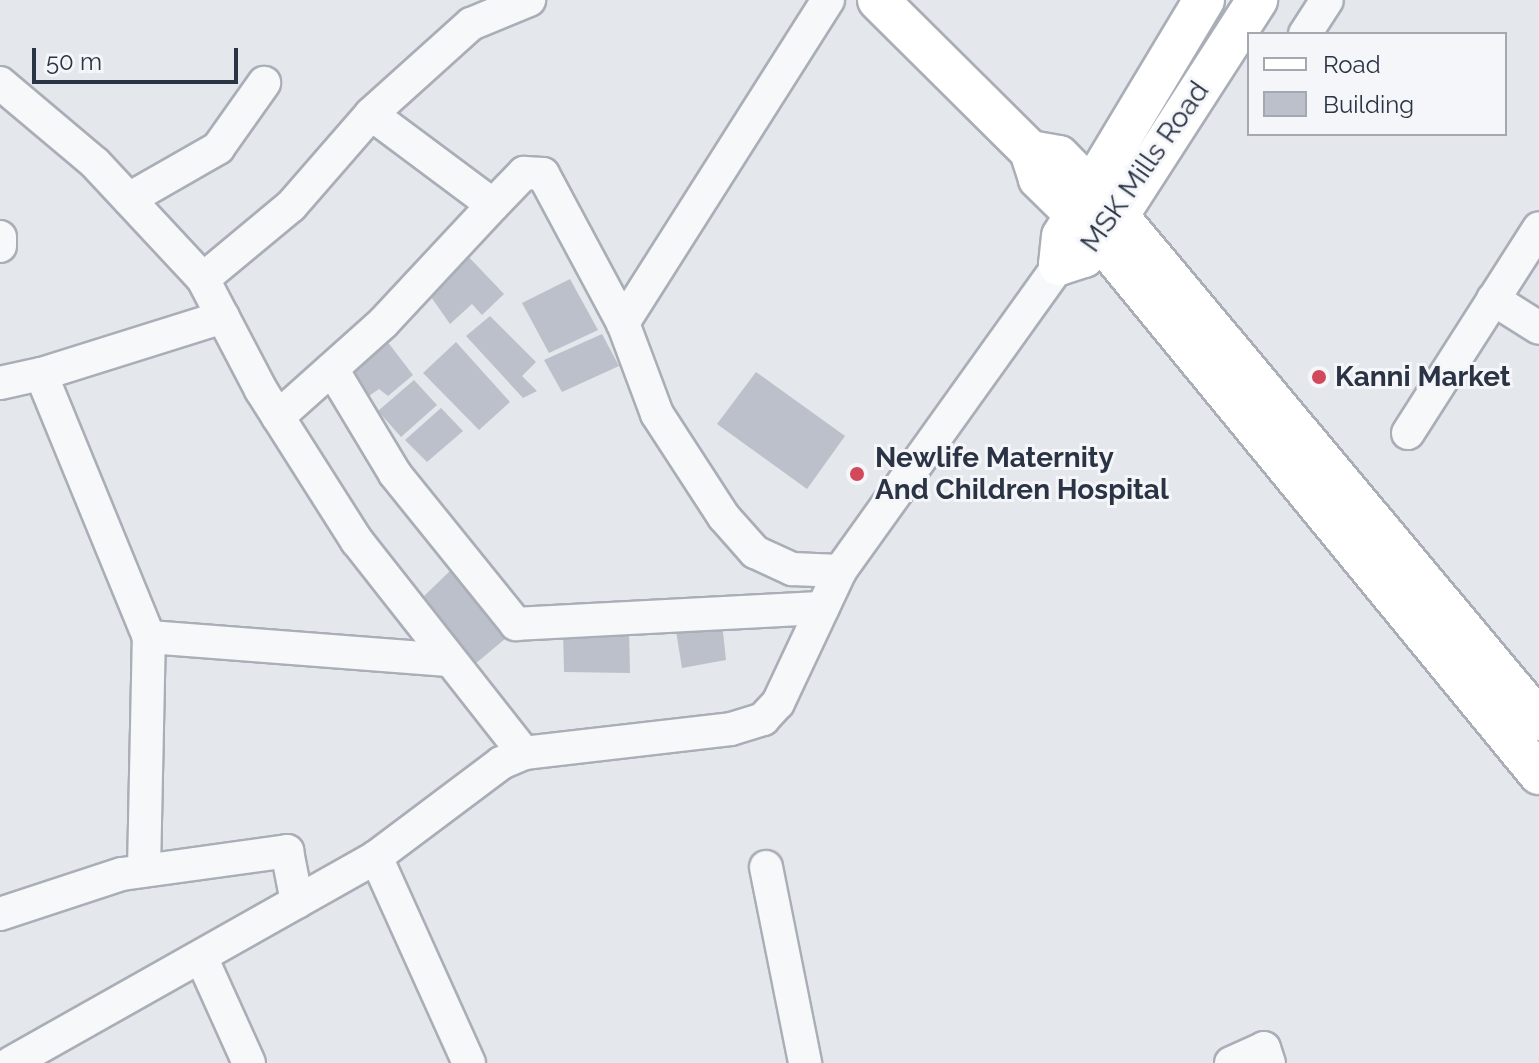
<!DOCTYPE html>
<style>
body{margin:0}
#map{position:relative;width:1539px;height:1063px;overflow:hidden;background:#e4e7ec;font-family:Raleway,sans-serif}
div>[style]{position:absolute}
.building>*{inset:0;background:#bbc0ca}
.roads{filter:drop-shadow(2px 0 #a9aeb7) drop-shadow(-2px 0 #a9aeb7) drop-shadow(0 2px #a9aeb7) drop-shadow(0 -2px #a9aeb7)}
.minor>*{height:32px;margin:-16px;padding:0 16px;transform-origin:16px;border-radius:16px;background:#f7f8fa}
.major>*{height:40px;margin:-20px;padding:0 20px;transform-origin:20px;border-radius:20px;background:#fff}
.dots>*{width:22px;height:22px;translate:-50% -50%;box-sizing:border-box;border:4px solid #f4f6f9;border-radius:50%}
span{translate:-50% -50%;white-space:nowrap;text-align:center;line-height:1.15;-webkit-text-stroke:6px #f4f6f9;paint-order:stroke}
.street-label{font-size:28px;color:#2b3445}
.poi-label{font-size:28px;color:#2b3445;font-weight:700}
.left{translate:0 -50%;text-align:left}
.legend{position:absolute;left:1247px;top:32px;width:260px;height:104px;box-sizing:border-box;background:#f4f6f9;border:2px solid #a4a8b1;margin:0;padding:10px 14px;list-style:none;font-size:24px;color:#2b3445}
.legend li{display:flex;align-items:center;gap:16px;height:40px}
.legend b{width:40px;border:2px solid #a4a8b1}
.scale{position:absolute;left:32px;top:48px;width:206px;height:36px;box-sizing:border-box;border:4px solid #2b3445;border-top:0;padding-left:10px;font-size:24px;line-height:28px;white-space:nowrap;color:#2b3445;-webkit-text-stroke:6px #f4f6f9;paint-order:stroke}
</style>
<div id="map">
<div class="building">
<i style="clip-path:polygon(463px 251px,504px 294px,482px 315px,472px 304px,450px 324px,424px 287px)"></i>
<i style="clip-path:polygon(570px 279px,598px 330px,549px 353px,522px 303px)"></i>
<i style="clip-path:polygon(490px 316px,536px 362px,522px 376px,537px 391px,523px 398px,466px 336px)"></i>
<i style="clip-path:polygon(380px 332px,413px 375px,388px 396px,379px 389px,363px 400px,345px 379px)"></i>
<i style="clip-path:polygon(602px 334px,619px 366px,562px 392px,544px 360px)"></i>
<i style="clip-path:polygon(456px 342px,510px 402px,479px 430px,423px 373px)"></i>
<i style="clip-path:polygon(756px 372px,845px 436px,807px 489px,717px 424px)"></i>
<i style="clip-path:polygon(414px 380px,437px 405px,401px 437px,378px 411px)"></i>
<i style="clip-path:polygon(441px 408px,463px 431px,427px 462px,405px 440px)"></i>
<i style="clip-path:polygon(453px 568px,512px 633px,475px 664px,419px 601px)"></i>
<i style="clip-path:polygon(722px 623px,726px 660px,682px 668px,676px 631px)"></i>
<i style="clip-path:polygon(563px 629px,629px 630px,630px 673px,564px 672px)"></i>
</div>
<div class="roads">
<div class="minor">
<i style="left:828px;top:0;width:383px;rotate:122.4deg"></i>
<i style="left:623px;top:323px;width:97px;rotate:69.5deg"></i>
<i style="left:657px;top:414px;width:123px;rotate:57deg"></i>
<i style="left:724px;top:517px;width:47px;rotate:48.5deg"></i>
<i style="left:755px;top:552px;width:41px;rotate:24.7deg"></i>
<i style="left:792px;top:569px;width:48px;rotate:2.4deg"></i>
<i style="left:1305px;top:34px;width:40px;rotate:-57.1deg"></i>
<i style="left:0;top:83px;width:124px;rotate:40.1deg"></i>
<i style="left:95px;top:163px;width:158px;rotate:47deg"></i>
<i style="left:203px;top:279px;width:125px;rotate:62.4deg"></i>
<i style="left:261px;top:390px;width:179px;rotate:57.6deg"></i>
<i style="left:357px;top:541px;width:270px;rotate:51.8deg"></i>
<i style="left:371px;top:114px;width:135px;rotate:-42deg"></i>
<i style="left:471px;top:24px;width:63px;rotate:-22.5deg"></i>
<i style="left:129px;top:199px;width:103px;rotate:-29.8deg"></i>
<i style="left:218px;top:148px;width:80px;rotate:-54.7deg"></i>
<i style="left:493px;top:205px;width:45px;rotate:-45.9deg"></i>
<i style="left:524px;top:173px;width:19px;rotate:3deg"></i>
<i style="left:543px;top:174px;width:169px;rotate:61.8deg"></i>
<i style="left:0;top:237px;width:9px;rotate:90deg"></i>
<i style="left:203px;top:279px;width:114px;rotate:-39.7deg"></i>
<i style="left:291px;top:206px;width:122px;rotate:-49deg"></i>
<i style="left:371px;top:114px;width:152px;rotate:36.7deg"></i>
<i style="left:493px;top:205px;width:161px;rotate:133deg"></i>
<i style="left:383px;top:323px;width:141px;rotate:138.2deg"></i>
<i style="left:1493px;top:299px;width:54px;rotate:32.2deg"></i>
<i style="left:223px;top:317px;width:191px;rotate:162.6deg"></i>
<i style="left:41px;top:374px;width:284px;rotate:67.7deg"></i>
<i style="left:149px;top:637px;width:300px;rotate:4.4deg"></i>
<i style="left:332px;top:369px;width:122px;rotate:59deg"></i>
<i style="left:395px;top:474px;width:193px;rotate:51.1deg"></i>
<i style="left:516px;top:624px;width:307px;rotate:-3deg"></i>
<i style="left:0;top:383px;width:42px;rotate:-12.4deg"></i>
<i style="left:1408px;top:433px;width:243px;rotate:-57.4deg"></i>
<i style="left:376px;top:857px;width:226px;rotate:65.7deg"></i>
<i style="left:766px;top:867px;width:200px;rotate:78.7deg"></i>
<i style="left:144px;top:870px;width:233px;rotate:-88.8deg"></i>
<i style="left:0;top:914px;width:128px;rotate:-18.2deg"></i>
<i style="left:122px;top:874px;width:167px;rotate:-7.9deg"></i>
<i style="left:287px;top:851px;width:52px;rotate:78.9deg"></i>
<i style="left:202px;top:959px;width:114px;rotate:65.7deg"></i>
<i style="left:11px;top:1063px;width:419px;rotate:-29.4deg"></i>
<i style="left:376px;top:857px;width:156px;rotate:-36.9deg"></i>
<i style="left:501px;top:763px;width:25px;rotate:-23deg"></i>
<i style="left:524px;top:753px;width:208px;rotate:-6.6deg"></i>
<i style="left:731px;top:729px;width:34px;rotate:-17deg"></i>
<i style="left:763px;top:719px;width:22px;rotate:-47deg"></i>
<i style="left:778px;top:703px;width:146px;rotate:-64.8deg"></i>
<i style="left:840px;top:571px;width:376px;rotate:-54.4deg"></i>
<i style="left:1231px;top:1063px;width:36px;rotate:-24deg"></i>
<i style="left:1264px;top:1048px;width:16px;rotate:72deg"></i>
</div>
<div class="major">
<i style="left:878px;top:0;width:214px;rotate:44.8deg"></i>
<i style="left:1030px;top:151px;width:29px;rotate:72deg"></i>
<i style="left:1039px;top:179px;width:86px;rotate:44.5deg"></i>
<i style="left:1100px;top:239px;width:692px;rotate:50.63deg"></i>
<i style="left:1204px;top:0;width:275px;rotate:121deg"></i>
<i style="left:1062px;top:236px;width:29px;rotate:96deg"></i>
<i style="left:1059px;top:265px;width:26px;rotate:-18deg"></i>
<i style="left:1084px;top:257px;width:53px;rotate:-50.3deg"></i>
<i style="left:1118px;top:216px;width:257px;rotate:-57.2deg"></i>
<i style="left:1030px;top:151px;width:29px;rotate:10deg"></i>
<i style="left:1059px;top:156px;width:84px;rotate:45.5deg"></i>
<i style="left:1118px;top:216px;width:657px;rotate:50.13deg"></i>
</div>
</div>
<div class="dots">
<i style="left:1319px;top:377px;background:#d1495b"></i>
<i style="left:857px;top:474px;background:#d1495b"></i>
</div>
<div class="street-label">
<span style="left:1145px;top:167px;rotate:-55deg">MSK Mills Road</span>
</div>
<div class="poi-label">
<span class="left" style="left:1335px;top:377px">Kanni Market</span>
<span class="left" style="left:875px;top:474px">Newlife Maternity<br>And Children Hospital</span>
</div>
<ul class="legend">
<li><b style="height:10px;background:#fff"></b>Road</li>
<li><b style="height:22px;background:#bbc0ca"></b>Building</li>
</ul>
<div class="scale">50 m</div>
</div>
